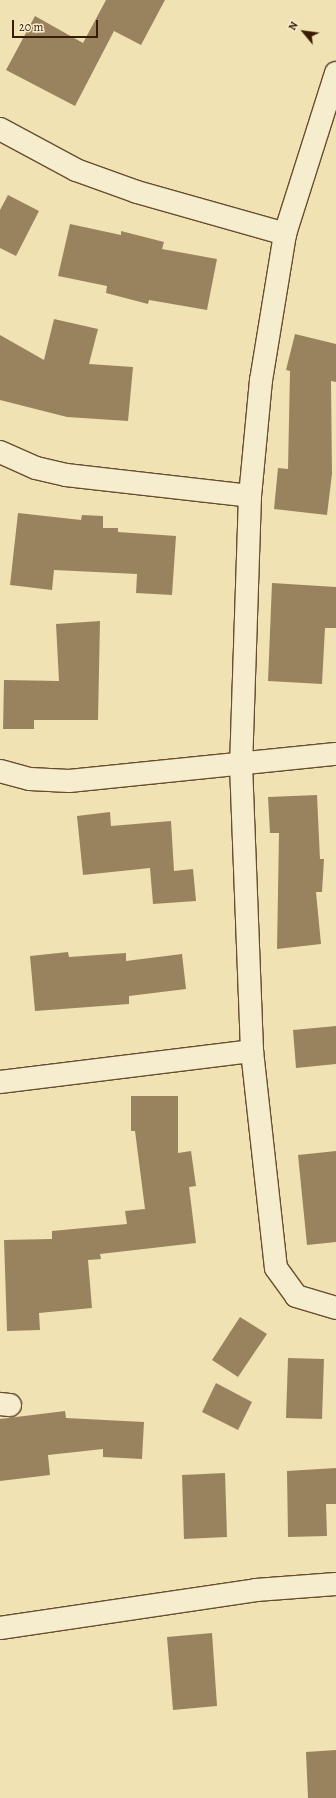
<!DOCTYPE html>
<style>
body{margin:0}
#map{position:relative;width:336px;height:1798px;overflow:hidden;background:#f1e2b4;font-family:Alegreya,serif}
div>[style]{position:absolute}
.building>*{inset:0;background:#99835f}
.roads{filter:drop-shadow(1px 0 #674e2f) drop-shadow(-1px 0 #674e2f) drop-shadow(0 1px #674e2f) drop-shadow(0 -1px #674e2f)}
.street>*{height:22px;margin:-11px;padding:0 11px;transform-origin:11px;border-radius:11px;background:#f6ecce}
span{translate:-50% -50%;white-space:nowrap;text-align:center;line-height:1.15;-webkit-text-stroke:3px #f6ecce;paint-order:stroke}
.north{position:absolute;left:284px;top:12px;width:40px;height:40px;-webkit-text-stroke:3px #f6ecce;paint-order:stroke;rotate:299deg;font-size:11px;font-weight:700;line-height:16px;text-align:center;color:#391c03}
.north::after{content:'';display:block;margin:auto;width:14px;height:18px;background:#391c03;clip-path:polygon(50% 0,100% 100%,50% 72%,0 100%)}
.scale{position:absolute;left:12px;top:20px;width:86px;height:18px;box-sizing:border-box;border:2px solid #391c03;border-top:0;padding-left:5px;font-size:12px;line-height:14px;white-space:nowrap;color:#391c03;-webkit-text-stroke:3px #f6ecce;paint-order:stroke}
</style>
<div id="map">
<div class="building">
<i style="clip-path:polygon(106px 0,165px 0,141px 45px,114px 31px,75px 106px,6px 70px,35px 16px,83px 43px)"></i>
<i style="clip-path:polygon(8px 195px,39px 211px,16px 256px,0 248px,0 210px)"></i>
<i style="clip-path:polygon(70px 224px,121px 235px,121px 231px,164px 242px,162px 249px,217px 259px,207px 310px,149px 300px,148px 304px,106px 293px,107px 286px,58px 276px)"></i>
<i style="clip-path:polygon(54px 319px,98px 329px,89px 364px,133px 367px,128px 421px,67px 417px,0 400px,0 335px,44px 360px)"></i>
<i style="clip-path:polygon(295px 334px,336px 344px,336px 382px,331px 381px,332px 474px,327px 515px,274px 509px,278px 468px,288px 469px,290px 371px,286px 370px)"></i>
<i style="clip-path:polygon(18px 513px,81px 520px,82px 515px,103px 516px,103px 528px,118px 528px,118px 532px,176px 536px,172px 595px,136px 593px,137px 574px,54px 570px,52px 590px,10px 585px)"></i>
<i style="clip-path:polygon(272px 583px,336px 587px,336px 628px,325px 628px,322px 684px,268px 681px)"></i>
<i style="clip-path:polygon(100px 621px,98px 720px,34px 720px,34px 729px,3px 729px,4px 680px,59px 681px,56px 624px)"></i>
<i style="clip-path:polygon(317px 795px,320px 859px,324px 859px,322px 892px,316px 892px,321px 944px,277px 949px,279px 833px,270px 833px,268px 797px)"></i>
<i style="clip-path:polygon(110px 812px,111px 826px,171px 821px,174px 871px,193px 869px,196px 901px,153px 904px,150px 868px,83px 875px,77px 816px)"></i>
<i style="clip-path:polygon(68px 952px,69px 957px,126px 953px,126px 961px,182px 954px,186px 989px,129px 996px,129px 1004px,35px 1011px,30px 956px)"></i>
<i style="clip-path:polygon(336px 1026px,336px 1064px,296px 1068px,293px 1030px)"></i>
<i style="clip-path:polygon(131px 1096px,178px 1096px,178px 1153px,191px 1151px,196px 1186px,189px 1187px,196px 1243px,100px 1254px,101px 1259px,88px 1260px,92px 1308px,39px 1313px,40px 1330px,7px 1331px,4px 1240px,52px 1239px,52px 1231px,127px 1224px,125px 1211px,145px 1209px,135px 1131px,131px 1131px)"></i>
<i style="clip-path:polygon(336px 1151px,336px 1242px,307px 1245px,298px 1155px)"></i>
<i style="clip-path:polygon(240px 1317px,267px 1334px,238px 1377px,212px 1360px)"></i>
<i style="clip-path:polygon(288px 1358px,324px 1359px,322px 1419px,286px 1418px)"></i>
<i style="clip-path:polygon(216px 1383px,252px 1402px,238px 1430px,202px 1412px)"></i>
<i style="clip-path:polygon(65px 1411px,66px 1418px,144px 1422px,142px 1459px,103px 1457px,103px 1449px,48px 1455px,50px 1475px,0 1481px,0 1419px)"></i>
<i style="clip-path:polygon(336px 1468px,336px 1504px,326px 1504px,327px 1536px,288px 1537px,287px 1471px)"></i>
<i style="clip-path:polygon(225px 1473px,227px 1537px,184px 1539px,182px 1475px)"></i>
<i style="clip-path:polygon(212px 1633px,217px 1706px,173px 1710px,167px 1637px)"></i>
<i style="clip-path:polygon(336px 1750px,336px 1798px,308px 1798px,306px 1752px)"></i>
</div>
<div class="roads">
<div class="street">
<i style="left:336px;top:73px;width:169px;rotate:107.6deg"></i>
<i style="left:285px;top:234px;width:148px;rotate:99.3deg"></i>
<i style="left:261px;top:380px;width:117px;rotate:95.4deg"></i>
<i style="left:250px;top:496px;width:268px;rotate:91.9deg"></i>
<i style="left:241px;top:764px;width:287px;rotate:87.8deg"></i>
<i style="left:252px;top:1051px;width:218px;rotate:83.7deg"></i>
<i style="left:276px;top:1268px;width:34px;rotate:54deg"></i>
<i style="left:296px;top:1296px;width:42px;rotate:16.7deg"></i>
<i style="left:0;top:129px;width:86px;rotate:28.3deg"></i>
<i style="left:76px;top:170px;width:65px;rotate:19.8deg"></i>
<i style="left:137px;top:192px;width:154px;rotate:15.8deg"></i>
<i style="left:0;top:452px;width:39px;rotate:24deg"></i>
<i style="left:36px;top:468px;width:31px;rotate:13deg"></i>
<i style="left:66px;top:475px;width:185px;rotate:6.5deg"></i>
<i style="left:0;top:771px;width:31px;rotate:15deg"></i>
<i style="left:30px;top:779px;width:39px;rotate:3deg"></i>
<i style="left:69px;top:781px;width:268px;rotate:-5.8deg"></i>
<i style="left:0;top:1082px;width:254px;rotate:-7deg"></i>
<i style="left:0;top:1404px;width:10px;rotate:6deg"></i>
<i style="left:0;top:1628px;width:259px;rotate:-8.4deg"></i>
<i style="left:256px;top:1590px;width:80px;rotate:-4.3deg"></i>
</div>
</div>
<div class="north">N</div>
<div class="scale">20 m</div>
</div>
